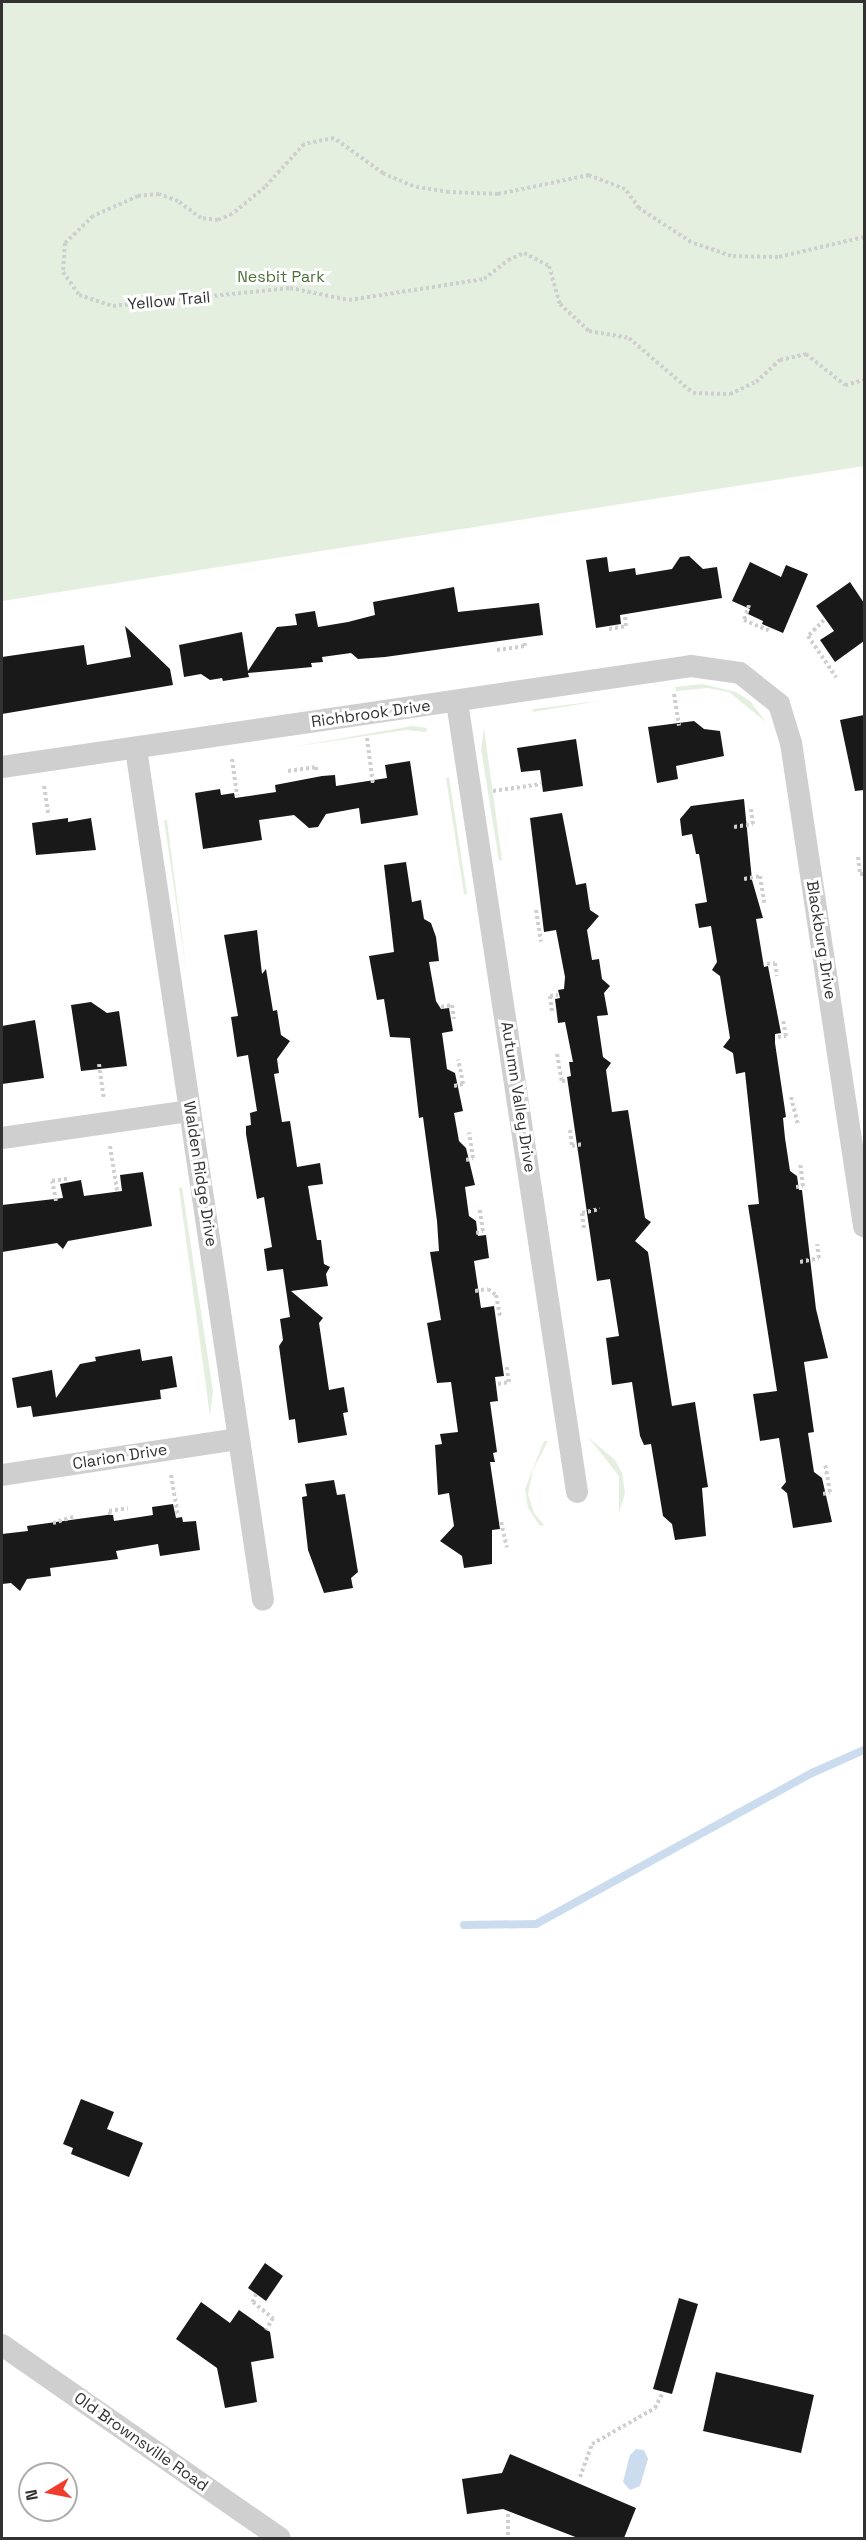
<!DOCTYPE html>
<style>
body{margin:0}
#map{position:relative;width:866px;height:2540px;overflow:hidden;background:#fff;font-family:"Space Grotesk",sans-serif}
div>[style]{position:absolute}
.green>*{inset:0;background:#e5efdf}
.water>*{inset:0;background:#cbdcef}
.stream>*{height:8px;margin:-4px;padding:0 4px;transform-origin:4px;border-radius:4px;background:#cbdcef}
.building>*{inset:0;background:#191919}
.path>*{height:4px;margin-top:-2px;transform-origin:0;background:repeating-linear-gradient(90deg,#cfcfcf 0 3px,transparent 0 6px)}
.street>*{height:22px;margin:-11px;padding:0 11px;transform-origin:11px;border-radius:11px;background:#cfcfcf}
span{translate:-50% -50%;white-space:nowrap;text-align:center;line-height:1.15;-webkit-text-stroke:6px #fff;paint-order:stroke}
.park-label{font-size:16px;color:#4c713b}
.street-label{font-size:16px;color:#323232}
.frame{position:absolute;inset:0;border:3px solid #323232;pointer-events:none}
.north{position:absolute;left:18px;top:2462px;width:60px;height:60px;box-sizing:border-box;background:#fff;border:2px solid #adadad;border-radius:50%;rotate:260deg;font-size:16px;font-weight:700;line-height:24px;text-align:center;color:#323232}
.north::after{content:'';display:block;margin:auto;width:21px;height:27px;background:#ef3c2d;clip-path:polygon(50% 0,100% 100%,50% 72%,0 100%)}
</style>
<div id="map">
<div class="green">
<i style="clip-path:polygon(2px 2px,864px 2px,864px 466px,2px 601px)"></i>
<i style="clip-path:polygon(702px 684px,736px 692px,750px 701px,766px 722px,729px 692px,707px 688px,676px 691px,675px 687px)"></i>
<i style="clip-path:polygon(671px 689px,533px 712px,533px 709px,598px 701px)"></i>
<i style="clip-path:polygon(412px 726px,427px 728px,426px 732px,406px 730px,292px 747px)"></i>
<i style="clip-path:polygon(484px 728px,502px 860px,499px 861px,481px 749px)"></i>
<i style="clip-path:polygon(449px 777px,467px 894px,464px 894px,446px 778px)"></i>
<i style="clip-path:polygon(164px 820px,167px 820px,187px 976px)"></i>
<i style="clip-path:polygon(182px 1187px,213px 1391px,210px 1416px,179px 1188px)"></i>
<i style="clip-path:polygon(588px 1437px,615px 1460px,622px 1473px,625px 1493px,619px 1513px,619px 1476px)"></i>
<i style="clip-path:polygon(544px 1441px,548px 1441px,533px 1470px,528px 1494px,534px 1513px,544px 1525px,540px 1526px,528px 1508px,525px 1489px)"></i>
</div>
<div class="water">
<i style="clip-path:polygon(636px 2449px,644px 2450px,648px 2459px,640px 2486px,630px 2490px,623px 2482px,630px 2455px)"></i>
</div>
<div class="stream">
<i style="left:464px;top:1925px;width:72px;rotate:-0.8deg"></i>
<i style="left:536px;top:1924px;width:315px;rotate:-28.7deg"></i>
<i style="left:812px;top:1773px;width:57px;rotate:-23.9deg"></i>
</div>
<div class="building">
<i style="clip-path:polygon(689px 556px,703px 569px,717px 567px,722px 598px,620px 615px,621px 624px,596px 628px,586px 560px,607px 557px,609px 572px,635px 568px,636px 575px,672px 569px,680px 557px)"></i>
<i style="clip-path:polygon(750px 562px,781px 577px,786px 565px,808px 574px,783px 633px,762px 624px,763px 621px,748px 614px,750px 609px,732px 601px)"></i>
<i style="clip-path:polygon(850px 582px,864px 603px,864px 641px,835px 662px,820px 640px,834px 631px,816px 606px)"></i>
<i style="clip-path:polygon(454px 587px,458px 612px,539px 603px,543px 635px,385px 657px,358px 659px,351px 653px,322px 657px,323px 662px,311px 663px,312px 667px,248px 673px,249px 677px,223px 681px,222px 678px,210px 680px,201px 674px,184px 677px,179px 645px,242px 632px,248px 671px,277px 627px,297px 625px,295px 614px,315px 611px,318px 627px,348px 622px,375px 615px,373px 602px)"></i>
<i style="clip-path:polygon(125px 626px,170px 669px,173px 685px,2px 714px,2px 657px,84px 645px,87px 665px,131px 657px)"></i>
<i style="clip-path:polygon(864px 715px,864px 790px,855px 791px,840px 720px)"></i>
<i style="clip-path:polygon(694px 721px,704px 729px,720px 731px,724px 756px,676px 766px,678px 779px,657px 783px,648px 727px)"></i>
<i style="clip-path:polygon(576px 739px,583px 786px,543px 792px,540px 770px,521px 772px,517px 748px)"></i>
<i style="clip-path:polygon(410px 761px,418px 815px,361px 824px,359px 808px,326px 814px,318px 827px,309px 828px,294px 815px,259px 820px,262px 840px,203px 849px,195px 793px,220px 789px,221px 795px,234px 793px,235px 798px,276px 792px,275px 785px,322px 776px,335px 775px,336px 786px,387px 778px,385px 765px)"></i>
<i style="clip-path:polygon(744px 799px,752px 880px,763px 918px,756px 919px,764px 967px,768px 966px,781px 1033px,775px 1034px,775px 1043px,786px 1117px,783px 1118px,785px 1138px,790px 1171px,797px 1176px,799px 1190px,802px 1190px,816px 1309px,828px 1358px,804px 1362px,814px 1432px,808px 1433px,814px 1472px,822px 1478px,832px 1522px,793px 1528px,787px 1493px,781px 1488px,786px 1482px,779px 1438px,760px 1441px,753px 1394px,777px 1391px,748px 1205px,759px 1204px,745px 1072px,736px 1074px,733px 1053px,723px 1047px,730px 1038px,720px 976px,712px 970px,717px 962px,711px 926px,699px 928px,695px 904px,707px 902px,699px 854px,696px 854px,692px 834px,682px 836px,680px 819px,691px 806px)"></i>
<i style="clip-path:polygon(562px 813px,576px 885px,586px 883px,590px 910px,599px 916px,587px 930px,592px 960px,599px 959px,602px 979px,610px 986px,604px 993px,608px 1015px,597px 1016px,603px 1057px,611px 1063px,606px 1070px,612px 1112px,628px 1110px,645px 1218px,651px 1222px,635px 1241px,648px 1252px,672px 1406px,695px 1402px,708px 1487px,702px 1488px,706px 1536px,675px 1540px,672px 1524px,663px 1516px,651px 1444px,644px 1445px,640px 1436px,632px 1382px,612px 1385px,606px 1338px,619px 1336px,610px 1279px,597px 1281px,567px 1077px,571px 1076px,569px 1062px,573px 1062px,565px 1022px,558px 1023px,555px 999px,560px 998px,558px 990px,564px 989px,565px 977px,556px 930px,544px 932px,530px 818px)"></i>
<i style="clip-path:polygon(68px 818px,68px 822px,91px 818px,96px 850px,36px 855px,32px 823px)"></i>
<i style="clip-path:polygon(406px 862px,412px 902px,421px 900px,424px 919px,431px 923px,436px 937px,439px 961px,429px 962px,436px 1001px,441px 1009px,449px 1008px,453px 1031px,442px 1033px,447px 1069px,455px 1073px,463px 1111px,454px 1113px,459px 1141px,466px 1148px,475px 1185px,465px 1187px,469px 1216px,476px 1221px,478px 1236px,486px 1235px,489px 1258px,474px 1261px,481px 1308px,494px 1306px,504px 1376px,495px 1377px,498px 1401px,490px 1402px,497px 1452px,493px 1453px,495px 1462px,490px 1462px,500px 1529px,492px 1530px,492px 1564px,464px 1568px,462px 1556px,440px 1541px,454px 1526px,449px 1493px,438px 1495px,435px 1445px,442px 1444px,440px 1434px,458px 1432px,451px 1382px,437px 1383px,427px 1323px,441px 1320px,430px 1252px,439px 1251px,437px 1221px,423px 1117px,419px 1118px,410px 1038px,390px 1037px,384px 999px,377px 1000px,369px 956px,394px 952px,384px 865px)"></i>
<i style="clip-path:polygon(257px 930px,262px 974px,266px 969px,273px 1011px,277px 1010px,281px 1035px,290px 1041px,277px 1059px,279px 1073px,274px 1074px,282px 1122px,290px 1121px,297px 1167px,320px 1163px,323px 1184px,308px 1186px,317px 1240px,321px 1240px,324px 1264px,330px 1267px,326px 1274px,328px 1286px,291px 1291px,323px 1318px,319px 1323px,329px 1390px,344px 1387px,348px 1412px,343px 1413px,347px 1435px,298px 1443px,295px 1419px,289px 1420px,279px 1346px,283px 1340px,280px 1319px,290px 1317px,283px 1269px,267px 1271px,264px 1249px,272px 1247px,264px 1197px,257px 1199px,246px 1134px,246px 1126px,251px 1125px,250px 1113px,257px 1111px,248px 1055px,237px 1057px,231px 1017px,238px 1016px,224px 935px)"></i>
<i style="clip-path:polygon(91px 1002px,107px 1013px,119px 1011px,127px 1066px,81px 1071px,71px 1005px)"></i>
<i style="clip-path:polygon(35px 1020px,44px 1078px,2px 1084px,2px 1026px)"></i>
<i style="clip-path:polygon(143px 1172px,152px 1226px,68px 1241px,63px 1249px,57px 1243px,2px 1252px,2px 1205px,63px 1198px,60px 1184px,81px 1180px,84px 1196px,122px 1191px,120px 1175px)"></i>
<i style="clip-path:polygon(140px 1349px,142px 1361px,172px 1356px,177px 1387px,160px 1390px,161px 1399px,33px 1417px,31px 1406px,17px 1408px,12px 1378px,52px 1370px,56px 1398px,80px 1364px,96px 1361px,95px 1357px)"></i>
<i style="clip-path:polygon(334px 1480px,337px 1495px,345px 1494px,358px 1572px,351px 1578px,353px 1588px,324px 1593px,308px 1550px,302px 1497px,307px 1496px,305px 1484px)"></i>
<i style="clip-path:polygon(173px 1504px,176px 1518px,182px 1517px,183px 1522px,196px 1521px,200px 1550px,160px 1556px,158px 1544px,116px 1551px,118px 1559px,50px 1568px,51px 1576px,27px 1579px,20px 1591px,11px 1583px,2px 1584px,2px 1534px,28px 1531px,27px 1526px,107px 1515px,113px 1515px,114px 1521px,153px 1515px,152px 1507px)"></i>
<i style="clip-path:polygon(81px 2099px,114px 2112px,107px 2129px,143px 2143px,129px 2177px,71px 2154px,73px 2148px,63px 2144px)"></i>
<i style="clip-path:polygon(265px 2263px,283px 2276px,266px 2301px,248px 2288px)"></i>
<i style="clip-path:polygon(679px 2298px,698px 2304px,672px 2394px,653px 2389px)"></i>
<i style="clip-path:polygon(201px 2302px,230px 2323px,239px 2310px,270px 2332px,274px 2358px,251px 2362px,257px 2402px,225px 2408px,217px 2368px,176px 2339px)"></i>
<i style="clip-path:polygon(716px 2372px,814px 2395px,801px 2453px,703px 2431px)"></i>
<i style="clip-path:polygon(510px 2454px,636px 2508px,624px 2538px,578px 2538px,503px 2509px,467px 2514px,462px 2479px,502px 2473px)"></i>
</div>
<div class="path">
<i style="left:864px;top:237px;width:88px;rotate:166.9deg"></i>
<i style="left:778px;top:257px;width:47px;rotate:-178.8deg"></i>
<i style="left:731px;top:256px;width:42px;rotate:-160.7deg"></i>
<i style="left:691px;top:242px;width:62px;rotate:-146.8deg"></i>
<i style="left:639px;top:208px;width:24px;rotate:-126deg"></i>
<i style="left:625px;top:189px;width:39px;rotate:-159deg"></i>
<i style="left:589px;top:175px;width:93px;rotate:168.2deg"></i>
<i style="left:498px;top:194px;width:49px;rotate:-177.7deg"></i>
<i style="left:449px;top:192px;width:36px;rotate:-171deg"></i>
<i style="left:413px;top:186px;width:33px;rotate:-157deg"></i>
<i style="left:383px;top:173px;width:60px;rotate:-144.5deg"></i>
<i style="left:334px;top:138px;width:31px;rotate:169deg"></i>
<i style="left:304px;top:144px;width:58px;rotate:132.2deg"></i>
<i style="left:265px;top:187px;width:43px;rotate:140.7deg"></i>
<i style="left:232px;top:214px;width:15px;rotate:157deg"></i>
<i style="left:218px;top:220px;width:17px;rotate:-173deg"></i>
<i style="left:201px;top:218px;width:29px;rotate:-144deg"></i>
<i style="left:178px;top:201px;width:20px;rotate:-160deg"></i>
<i style="left:159px;top:194px;width:21px;rotate:175deg"></i>
<i style="left:138px;top:196px;width:49px;rotate:156deg"></i>
<i style="left:93px;top:216px;width:39px;rotate:136deg"></i>
<i style="left:65px;top:243px;width:29px;rotate:94deg"></i>
<i style="left:63px;top:272px;width:28px;rotate:55deg"></i>
<i style="left:79px;top:295px;width:36px;rotate:18deg"></i>
<i style="left:113px;top:306px;width:178px;rotate:-5.8deg"></i>
<i style="left:290px;top:288px;width:60px;rotate:11.5deg"></i>
<i style="left:349px;top:300px;width:137px;rotate:-8.8deg"></i>
<i style="left:484px;top:279px;width:31px;rotate:-38deg"></i>
<i style="left:508px;top:260px;width:17px;rotate:-24deg"></i>
<i style="left:524px;top:253px;width:28px;rotate:27deg"></i>
<i style="left:549px;top:266px;width:40px;rotate:74deg"></i>
<i style="left:560px;top:304px;width:40px;rotate:43deg"></i>
<i style="left:589px;top:331px;width:41px;rotate:9.9deg"></i>
<i style="left:629px;top:338px;width:84px;rotate:40.7deg"></i>
<i style="left:693px;top:393px;width:37px;rotate:2deg"></i>
<i style="left:730px;top:394px;width:29px;rotate:-25deg"></i>
<i style="left:756px;top:382px;width:33px;rotate:-43deg"></i>
<i style="left:780px;top:360px;width:27px;rotate:-13deg"></i>
<i style="left:806px;top:354px;width:50px;rotate:38.5deg"></i>
<i style="left:845px;top:385px;width:20px;rotate:-15deg"></i>
<i style="left:749px;top:605px;width:16px;rotate:108deg"></i>
<i style="left:744px;top:620px;width:28px;rotate:23deg"></i>
<i style="left:824px;top:620px;width:23px;rotate:135deg"></i>
<i style="left:808px;top:636px;width:50px;rotate:55.7deg"></i>
<i style="left:609px;top:629px;width:17px;rotate:-10deg"></i>
<i style="left:626px;top:626px;width:9px;rotate:-96deg"></i>
<i style="left:497px;top:650px;width:28px;rotate:-8deg"></i>
<i style="left:525px;top:646px;width:6px;rotate:-99deg"></i>
<i style="left:674px;top:694px;width:32px;rotate:81deg"></i>
<i style="left:367px;top:738px;width:46px;rotate:82.6deg"></i>
<i style="left:232px;top:759px;width:37px;rotate:82deg"></i>
<i style="left:288px;top:771px;width:28px;rotate:-8deg"></i>
<i style="left:316px;top:767px;width:6px;rotate:90deg"></i>
<i style="left:44px;top:786px;width:30px;rotate:81deg"></i>
<i style="left:493px;top:791px;width:49px;rotate:-8.1deg"></i>
<i style="left:734px;top:827px;width:19px;rotate:-9deg"></i>
<i style="left:753px;top:824px;width:15px;rotate:-98deg"></i>
<i style="left:858px;top:857px;width:17px;rotate:83deg"></i>
<i style="left:860px;top:874px;width:4px"></i>
<i style="left:744px;top:879px;width:16px;rotate:-11deg"></i>
<i style="left:760px;top:876px;width:30px;rotate:81deg"></i>
<i style="left:536px;top:910px;width:32px;rotate:81deg"></i>
<i style="left:767px;top:964px;width:8px;rotate:-7deg"></i>
<i style="left:775px;top:963px;width:13px;rotate:81deg"></i>
<i style="left:441px;top:1007px;width:11px;rotate:-10deg"></i>
<i style="left:452px;top:1005px;width:14px;rotate:82deg"></i>
<i style="left:552px;top:1011px;width:15px;rotate:-98deg"></i>
<i style="left:550px;top:996px;width:8px;rotate:-7deg"></i>
<i style="left:778px;top:1037px;width:8px;rotate:-7deg"></i>
<i style="left:786px;top:1036px;width:16px;rotate:-101deg"></i>
<i style="left:557px;top:1054px;width:27px;rotate:80deg"></i>
<i style="left:562px;top:1081px;width:4px"></i>
<i style="left:99px;top:1064px;width:35px;rotate:82deg"></i>
<i style="left:454px;top:1086px;width:9px;rotate:-13deg"></i>
<i style="left:463px;top:1084px;width:25px;rotate:-101deg"></i>
<i style="left:791px;top:1097px;width:29px;rotate:76deg"></i>
<i style="left:570px;top:1130px;width:16px;rotate:83deg"></i>
<i style="left:572px;top:1146px;width:11px;rotate:-10deg"></i>
<i style="left:110px;top:1146px;width:45px;rotate:81deg"></i>
<i style="left:466px;top:1160px;width:7px;rotate:-16deg"></i>
<i style="left:473px;top:1158px;width:26px;rotate:-99deg"></i>
<i style="left:796px;top:1187px;width:7px;rotate:-8deg"></i>
<i style="left:803px;top:1186px;width:24px;rotate:-97deg"></i>
<i style="left:56px;top:1201px;width:20px;rotate:-101deg"></i>
<i style="left:52px;top:1181px;width:18px;rotate:-9deg"></i>
<i style="left:584px;top:1228px;width:15px;rotate:-98deg"></i>
<i style="left:582px;top:1213px;width:18px;rotate:-13deg"></i>
<i style="left:476px;top:1233px;width:7px;rotate:-16deg"></i>
<i style="left:483px;top:1231px;width:24px;rotate:-99deg"></i>
<i style="left:800px;top:1262px;width:19px;rotate:-12deg"></i>
<i style="left:819px;top:1258px;width:14px;rotate:-98deg"></i>
<i style="left:475px;top:1291px;width:13px;rotate:-9deg"></i>
<i style="left:488px;top:1289px;width:10px;rotate:37deg"></i>
<i style="left:496px;top:1295px;width:21px;rotate:79deg"></i>
<i style="left:498px;top:1384px;width:11px;rotate:-10deg"></i>
<i style="left:509px;top:1382px;width:18px;rotate:-99deg"></i>
<i style="left:171px;top:1475px;width:42px;rotate:80.3deg"></i>
<i style="left:823px;top:1494px;width:7px;rotate:-16deg"></i>
<i style="left:830px;top:1492px;width:28px;rotate:-100deg"></i>
<i style="left:110px;top:1515px;width:4px;rotate:-104deg"></i>
<i style="left:109px;top:1511px;width:19px;rotate:-9deg"></i>
<i style="left:501px;top:1522px;width:26px;rotate:77deg"></i>
<i style="left:53px;top:1523px;width:21px;rotate:-17deg"></i>
<i style="left:256px;top:2294px;width:9px;rotate:111deg"></i>
<i style="left:253px;top:2302px;width:26px;rotate:39deg"></i>
<i style="left:273px;top:2318px;width:14px;rotate:120deg"></i>
<i style="left:580px;top:2477px;width:35px;rotate:-70deg"></i>
<i style="left:592px;top:2444px;width:73px;rotate:-29.7deg"></i>
<i style="left:655px;top:2408px;width:18px;rotate:-63deg"></i>
<i style="left:508px;top:2514px;width:24px;rotate:90deg"></i>
</div>
<div class="street">
<i style="left:457px;top:702px;width:799px;rotate:81.36deg"></i>
<i style="left:136px;top:749px;width:860px;rotate:81.51deg"></i>
<i style="left:2px;top:767px;width:696px;rotate:-8.34deg"></i>
<i style="left:691px;top:666px;width:49px;rotate:8.1deg"></i>
<i style="left:740px;top:673px;width:50px;rotate:38.5deg"></i>
<i style="left:779px;top:704px;width:41px;rotate:72.9deg"></i>
<i style="left:791px;top:743px;width:489px;rotate:81.4deg"></i>
<i style="left:2px;top:1138px;width:190px;rotate:-8.2deg"></i>
<i style="left:2px;top:1475px;width:239px;rotate:-8.7deg"></i>
<i style="left:2px;top:2345px;width:338px;rotate:34.8deg"></i>
</div>
<div class="park-label">
<span style="left:281px;top:277px">Nesbit Park</span>
</div>
<div class="street-label">
<span style="left:169px;top:301px;rotate:-5deg">Yellow Trail</span>
<span style="left:371px;top:714px;rotate:-8deg">Richbrook Drive</span>
<span style="left:821px;top:940px;rotate:81deg">Blackburg Drive</span>
<span style="left:518px;top:1097px;rotate:81deg">Autumn Valley Drive</span>
<span style="left:200px;top:1174px;rotate:81deg">Walden Ridge Drive</span>
<span style="left:120px;top:1457px;rotate:-9deg">Clarion Drive</span>
<span style="left:141px;top:2442px;rotate:35deg">Old Brownsville Road</span>
</div>
<div class="frame"></div>
<div class="north">N</div>
</div>
